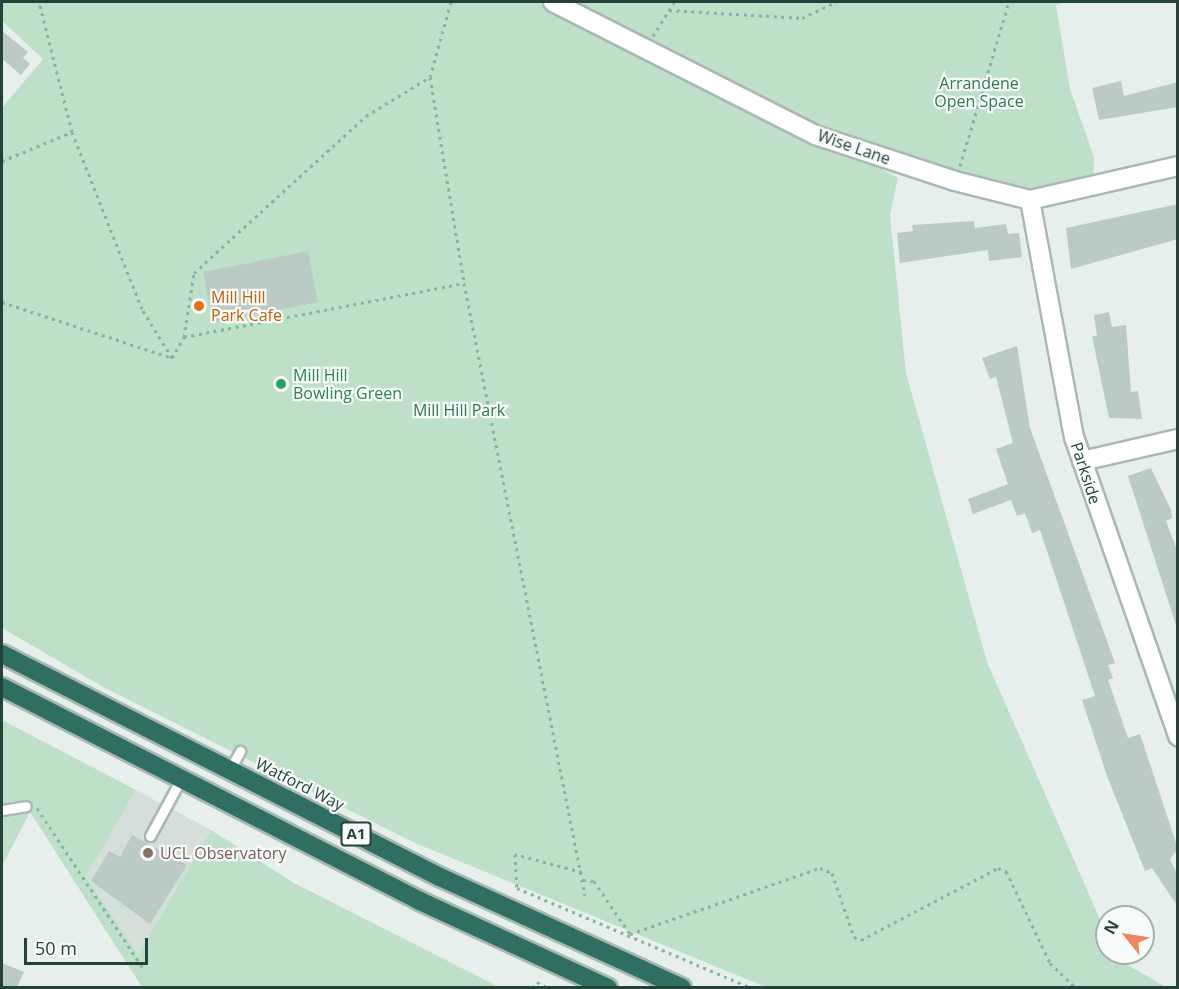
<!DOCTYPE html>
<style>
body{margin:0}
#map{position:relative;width:1179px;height:989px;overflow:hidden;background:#e6efeb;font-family:"Open Sans",sans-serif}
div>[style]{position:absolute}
.built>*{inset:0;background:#d4dfda}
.green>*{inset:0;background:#bfe0c8}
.building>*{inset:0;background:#bbcac4}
.path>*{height:3px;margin-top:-1.5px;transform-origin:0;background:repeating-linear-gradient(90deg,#86b3a5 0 3px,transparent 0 7.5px)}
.roads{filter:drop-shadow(2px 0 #a8b8b2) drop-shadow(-2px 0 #a8b8b2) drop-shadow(0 2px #a8b8b2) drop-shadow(0 -2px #a8b8b2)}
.lane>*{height:9px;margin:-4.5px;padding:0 4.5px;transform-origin:4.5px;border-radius:4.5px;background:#fff}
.street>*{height:18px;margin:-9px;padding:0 9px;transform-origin:9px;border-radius:9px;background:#fff}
.secondary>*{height:18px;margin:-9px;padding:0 9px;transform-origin:9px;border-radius:9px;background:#fff}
.highway>*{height:18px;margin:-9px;padding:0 9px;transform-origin:9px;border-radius:9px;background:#2f6f62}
.dots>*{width:16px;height:16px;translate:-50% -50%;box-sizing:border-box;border:3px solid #f7fbf9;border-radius:50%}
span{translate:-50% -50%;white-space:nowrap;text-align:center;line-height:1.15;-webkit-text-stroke:4.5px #f7fbf9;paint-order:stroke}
.shield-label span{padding:2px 4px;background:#f7fbf9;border:2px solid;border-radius:4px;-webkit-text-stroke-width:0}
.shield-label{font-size:15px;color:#24423a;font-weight:700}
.park-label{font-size:16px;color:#2d7a4b}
.street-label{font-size:16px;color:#24423a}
.food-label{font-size:16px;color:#c56008}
.left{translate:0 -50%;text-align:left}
.leisure-label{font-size:16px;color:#27864d}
.education-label{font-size:16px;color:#785e54}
.frame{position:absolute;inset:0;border:3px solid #24423a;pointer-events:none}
.north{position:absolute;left:1095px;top:905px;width:60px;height:60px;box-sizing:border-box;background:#f7fbf9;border:2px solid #a3b1ad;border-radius:50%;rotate:300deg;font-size:16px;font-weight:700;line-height:24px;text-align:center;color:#24423a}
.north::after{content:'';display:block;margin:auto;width:21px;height:27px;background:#f4845f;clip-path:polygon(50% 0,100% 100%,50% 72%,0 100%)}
.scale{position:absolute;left:24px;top:938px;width:124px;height:27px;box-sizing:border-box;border:3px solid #24423a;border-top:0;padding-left:8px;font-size:18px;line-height:21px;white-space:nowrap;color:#24423a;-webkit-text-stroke:4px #f7fbf9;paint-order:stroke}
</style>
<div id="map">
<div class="built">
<i style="clip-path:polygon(136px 790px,211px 830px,138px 954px,86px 877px)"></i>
</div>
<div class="green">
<i style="clip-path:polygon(2px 2px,558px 2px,646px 48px,651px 39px,576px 2px,1066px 2px,1056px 5px,1070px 89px,1094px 157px,1093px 190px,1027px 204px,792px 122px,898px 178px,890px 215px,906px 373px,987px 662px,1107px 935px,1107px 953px,1166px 987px,766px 987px,415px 843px,105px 688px,2px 628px,2px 108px,43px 59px,2px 21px)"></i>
<i style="clip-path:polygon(2px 720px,136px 790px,86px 877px,138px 954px,211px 830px,294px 883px,499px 987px,142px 987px,30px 812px,2px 866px)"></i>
</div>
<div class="building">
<i style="clip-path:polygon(2px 31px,28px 52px,23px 58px,30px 64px,21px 75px,2px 59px)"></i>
<i style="clip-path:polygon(1121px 81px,1124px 96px,1178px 82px,1178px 107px,1099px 120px,1092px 88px)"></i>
<i style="clip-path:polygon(1178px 204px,1178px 239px,1071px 269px,1066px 228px)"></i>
<i style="clip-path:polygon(974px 221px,975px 228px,1006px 224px,1008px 234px,1019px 233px,1022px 257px,989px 261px,988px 250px,900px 263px,897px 233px,913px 231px,912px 225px)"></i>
<i style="clip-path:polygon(308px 251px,318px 302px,213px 323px,203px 272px)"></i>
<i style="clip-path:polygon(1109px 312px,1112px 327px,1126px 325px,1131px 392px,1138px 391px,1142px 419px,1109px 418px,1092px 336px,1097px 336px,1094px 315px)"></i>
<i style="clip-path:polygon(1017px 346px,1030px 428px,1115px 663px,1108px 665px,1113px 678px,1108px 680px,1128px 738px,1140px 734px,1178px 849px,1170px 859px,1178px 876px,1178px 907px,1152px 868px,1145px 871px,1107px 776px,1082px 700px,1095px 696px,1040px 530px,1032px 533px,1025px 513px,1017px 516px,1011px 500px,973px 514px,968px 499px,1008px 484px,996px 449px,1013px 443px,996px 377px,990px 379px,982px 358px)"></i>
<i style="clip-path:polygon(1151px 468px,1171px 510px,1172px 518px,1166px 521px,1178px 553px,1176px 625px,1128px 476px)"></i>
<i style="clip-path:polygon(132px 835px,187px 865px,150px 924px,91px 881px,109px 851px,120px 857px)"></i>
<i style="clip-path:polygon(2px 963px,24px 972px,17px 987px,2px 987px)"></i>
</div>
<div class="path">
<i style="left:451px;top:2px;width:78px;rotate:105.6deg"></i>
<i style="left:430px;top:77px;width:209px;rotate:80.6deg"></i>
<i style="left:464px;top:283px;width:624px;rotate:78.82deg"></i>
<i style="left:669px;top:10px;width:133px;rotate:3.4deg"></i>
<i style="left:802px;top:18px;width:38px;rotate:-25deg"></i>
<i style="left:653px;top:36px;width:40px;rotate:-58deg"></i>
<i style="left:2px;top:161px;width:76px;rotate:-22.5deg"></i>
<i style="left:72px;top:132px;width:134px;rotate:-104.2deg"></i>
<i style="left:960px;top:166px;width:171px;rotate:-73.4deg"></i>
<i style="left:2px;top:302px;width:179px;rotate:18.2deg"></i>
<i style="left:172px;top:358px;width:57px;rotate:-121.5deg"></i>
<i style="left:142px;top:309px;width:190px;rotate:-111.6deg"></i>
<i style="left:184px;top:337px;width:285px;rotate:-10.9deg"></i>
<i style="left:172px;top:358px;width:24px;rotate:-60deg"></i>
<i style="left:184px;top:337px;width:65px;rotate:-81.1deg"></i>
<i style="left:194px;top:273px;width:233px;rotate:-42.4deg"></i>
<i style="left:366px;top:116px;width:75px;rotate:-31.4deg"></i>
<i style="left:37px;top:808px;width:192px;rotate:56.5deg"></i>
<i style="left:582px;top:872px;width:69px;rotate:-165deg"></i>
<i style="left:515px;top:854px;width:34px;rotate:87deg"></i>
<i style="left:517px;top:888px;width:254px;rotate:23.1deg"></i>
<i style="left:583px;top:880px;width:11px;rotate:5deg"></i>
<i style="left:594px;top:881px;width:64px;rotate:55.8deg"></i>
<i style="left:630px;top:934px;width:201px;rotate:-19.2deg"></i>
<i style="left:820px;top:868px;width:13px;rotate:23deg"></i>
<i style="left:832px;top:873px;width:68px;rotate:71deg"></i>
<i style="left:854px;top:937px;width:8px;rotate:23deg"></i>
<i style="left:861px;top:940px;width:155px;rotate:-27.7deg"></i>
<i style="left:998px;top:868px;width:9px;rotate:21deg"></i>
<i style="left:1006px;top:871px;width:102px;rotate:64.4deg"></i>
<i style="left:1050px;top:963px;width:36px;rotate:44deg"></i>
<i style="left:533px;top:988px;width:7px;rotate:-56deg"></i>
<i style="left:537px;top:982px;width:13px;rotate:29deg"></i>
</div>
<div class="roads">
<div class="lane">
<i style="left:229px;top:771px;width:23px;rotate:-61deg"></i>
<i style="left:2px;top:810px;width:24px;rotate:-9deg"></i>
<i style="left:150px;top:836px;width:65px;rotate:-61.5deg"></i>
</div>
<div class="street">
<i style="left:1030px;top:200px;width:241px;rotate:79.5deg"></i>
<i style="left:1074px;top:437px;width:317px;rotate:70.8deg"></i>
<i style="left:1082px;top:461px;width:98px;rotate:-12.9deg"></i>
</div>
<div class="secondary">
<i style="left:553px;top:2px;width:294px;rotate:26.9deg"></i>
<i style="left:815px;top:135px;width:147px;rotate:18.2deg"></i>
<i style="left:955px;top:181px;width:77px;rotate:14.2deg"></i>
<i style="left:1030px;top:200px;width:152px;rotate:-12.9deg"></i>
</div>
<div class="highway">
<i style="left:2px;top:654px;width:492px;rotate:27deg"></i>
<i style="left:440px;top:877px;width:266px;rotate:24.6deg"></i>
<i style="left:2px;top:687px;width:470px;rotate:27.1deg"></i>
<i style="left:420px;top:901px;width:207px;rotate:24.8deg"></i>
</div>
</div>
<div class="dots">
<i style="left:199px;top:306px;background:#e8710a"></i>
<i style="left:281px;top:384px;background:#2e9e5b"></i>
<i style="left:148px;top:853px;background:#8d6e63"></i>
</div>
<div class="shield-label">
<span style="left:356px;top:834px">A1</span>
</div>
<div class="park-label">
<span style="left:979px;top:92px">Arrandene<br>Open Space</span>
<span style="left:459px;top:410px">Mill Hill Park</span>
</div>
<div class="street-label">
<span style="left:854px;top:147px;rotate:19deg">Wise Lane</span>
<span style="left:1086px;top:473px;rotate:72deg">Parkside</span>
<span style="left:300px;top:784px;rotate:27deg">Watford Way</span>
</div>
<div class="food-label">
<span class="left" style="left:211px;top:306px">Mill Hill<br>Park Cafe</span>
</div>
<div class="leisure-label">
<span class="left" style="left:293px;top:384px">Mill Hill<br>Bowling Green</span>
</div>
<div class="education-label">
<span class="left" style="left:160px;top:853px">UCL Observatory</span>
</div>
<div class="frame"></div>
<div class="north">N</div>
<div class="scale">50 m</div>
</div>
